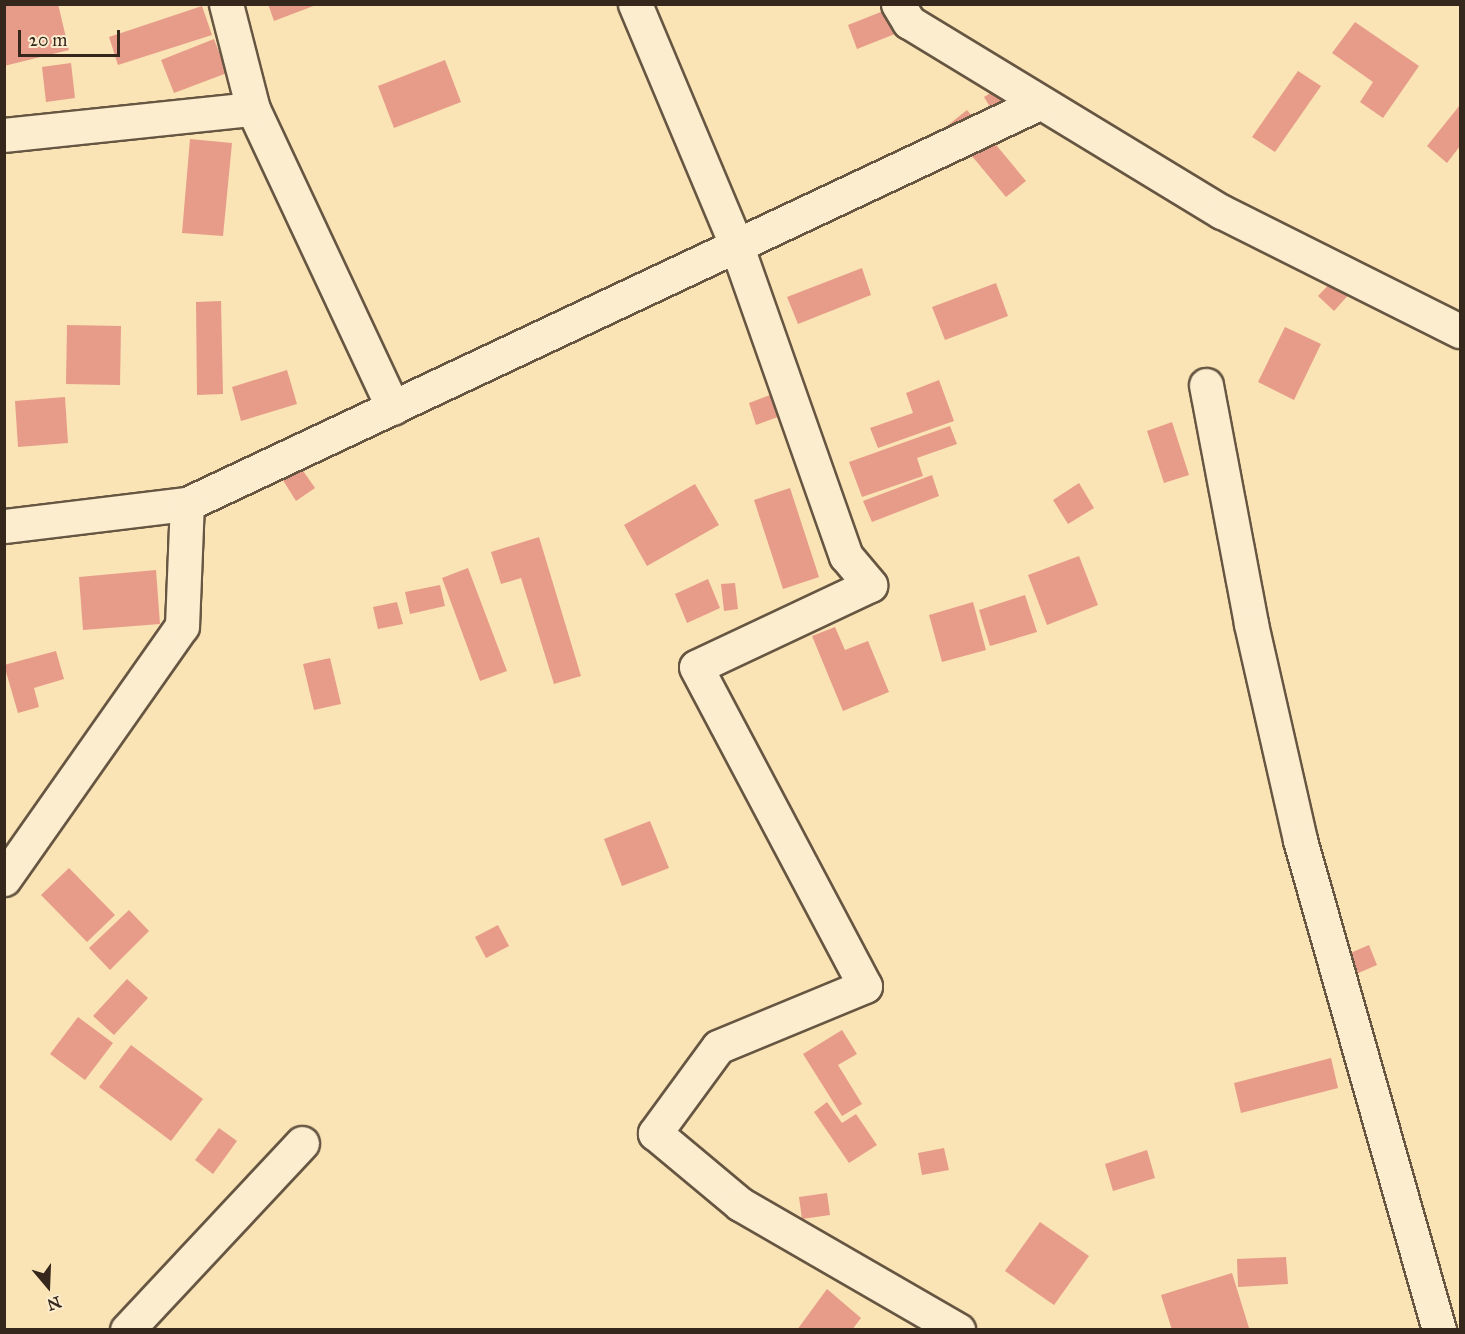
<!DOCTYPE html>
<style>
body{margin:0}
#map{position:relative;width:1465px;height:1334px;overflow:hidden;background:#fae3b5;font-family:"IM FELL Great Primer",serif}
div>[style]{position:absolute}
.building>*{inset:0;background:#e79c89}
.roads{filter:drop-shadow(2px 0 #665642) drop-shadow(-2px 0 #665642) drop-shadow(0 2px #665642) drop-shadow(0 -2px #665642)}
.minor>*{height:33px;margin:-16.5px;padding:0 16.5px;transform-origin:16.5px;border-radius:16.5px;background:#fcedcf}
span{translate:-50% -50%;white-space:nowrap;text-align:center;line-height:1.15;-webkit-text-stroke:4.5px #fcedcf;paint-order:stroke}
.frame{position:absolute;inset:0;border:6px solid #35271c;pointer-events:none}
.north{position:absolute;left:18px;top:1256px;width:60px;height:60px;-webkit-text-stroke:4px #fcedcf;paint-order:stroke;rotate:161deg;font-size:16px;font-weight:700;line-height:24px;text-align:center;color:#35271c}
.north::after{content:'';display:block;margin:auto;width:21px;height:27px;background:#35271c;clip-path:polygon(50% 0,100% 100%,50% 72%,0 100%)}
.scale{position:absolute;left:18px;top:30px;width:102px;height:27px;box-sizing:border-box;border:3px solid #35271c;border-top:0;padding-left:8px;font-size:18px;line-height:21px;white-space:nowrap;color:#35271c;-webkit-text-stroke:4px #fcedcf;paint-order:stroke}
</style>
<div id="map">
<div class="building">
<i style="clip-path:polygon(58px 4px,69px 50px,4px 66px,4px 6px)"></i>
<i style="clip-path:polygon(268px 4px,315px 4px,316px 5px,274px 21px)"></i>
<i style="clip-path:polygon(202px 6px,212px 35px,118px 65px,109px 37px)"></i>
<i style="clip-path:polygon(896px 6px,905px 30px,857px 49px,848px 25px)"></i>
<i style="clip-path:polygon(1355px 22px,1419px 66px,1383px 118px,1360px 102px,1373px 82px,1332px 53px)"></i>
<i style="clip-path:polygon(214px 39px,227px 73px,174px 93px,161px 60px)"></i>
<i style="clip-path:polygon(445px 60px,461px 102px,394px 128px,378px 86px)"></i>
<i style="clip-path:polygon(71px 63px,75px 98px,46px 102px,42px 67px)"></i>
<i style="clip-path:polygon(1298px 71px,1321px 86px,1275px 152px,1252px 137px)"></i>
<i style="clip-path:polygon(1007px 83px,1021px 106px,998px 120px,984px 97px)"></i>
<i style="clip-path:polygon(1460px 105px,1460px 146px,1447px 163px,1427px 146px)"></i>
<i style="clip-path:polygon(967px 110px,1026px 181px,1006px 197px,947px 126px)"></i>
<i style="clip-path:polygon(190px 139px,232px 143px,223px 236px,182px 233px)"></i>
<i style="clip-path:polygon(862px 268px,871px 295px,798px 324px,787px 297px)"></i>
<i style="clip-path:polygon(1335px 278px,1351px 292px,1334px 311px,1318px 296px)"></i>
<i style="clip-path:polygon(996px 283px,1008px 316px,945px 340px,932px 307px)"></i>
<i style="clip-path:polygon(221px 301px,223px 394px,197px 395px,196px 302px)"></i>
<i style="clip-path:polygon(67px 325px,121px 326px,120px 385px,66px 384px)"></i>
<i style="clip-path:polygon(1285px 327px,1321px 344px,1294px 400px,1258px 382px)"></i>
<i style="clip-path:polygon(287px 370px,297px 404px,241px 421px,232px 387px)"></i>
<i style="clip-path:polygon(939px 380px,954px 421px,878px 448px,870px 428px,913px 413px,906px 393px)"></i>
<i style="clip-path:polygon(770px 395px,778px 417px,756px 425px,749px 403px)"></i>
<i style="clip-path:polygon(65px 397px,68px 443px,18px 447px,15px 401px)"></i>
<i style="clip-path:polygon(1172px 422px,1189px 475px,1164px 483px,1147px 431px)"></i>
<i style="clip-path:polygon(950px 426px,957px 444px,917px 458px,923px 476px,862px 497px,849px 462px)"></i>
<i style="clip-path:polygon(299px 465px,315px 488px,296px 501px,281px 477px)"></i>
<i style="clip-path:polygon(932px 475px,939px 496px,872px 522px,863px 501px)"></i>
<i style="clip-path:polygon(1079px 483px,1094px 508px,1068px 524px,1053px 500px)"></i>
<i style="clip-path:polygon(695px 484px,719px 525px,647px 566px,624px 525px)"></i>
<i style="clip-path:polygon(790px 488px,819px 577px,783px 589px,754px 500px)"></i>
<i style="clip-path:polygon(539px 537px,581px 676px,554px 684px,521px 578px,501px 584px,491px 552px)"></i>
<i style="clip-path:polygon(1079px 556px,1098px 605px,1047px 625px,1028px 575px)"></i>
<i style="clip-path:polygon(468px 568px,507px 671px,480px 681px,442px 578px)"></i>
<i style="clip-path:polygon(156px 570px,160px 624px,83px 630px,79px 577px)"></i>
<i style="clip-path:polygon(708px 579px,720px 608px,687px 623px,675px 594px)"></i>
<i style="clip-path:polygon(735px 583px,738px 609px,724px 611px,721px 584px)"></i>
<i style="clip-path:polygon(440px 585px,445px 606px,410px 614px,405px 592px)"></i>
<i style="clip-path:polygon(1025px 595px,1037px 632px,990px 646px,979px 610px)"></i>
<i style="clip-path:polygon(397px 602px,403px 624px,378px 629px,373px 607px)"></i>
<i style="clip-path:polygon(973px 602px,986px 650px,942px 662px,929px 615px)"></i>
<i style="clip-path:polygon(835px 627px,845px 650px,868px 641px,889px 692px,843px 711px,812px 636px)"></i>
<i style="clip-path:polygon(56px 651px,64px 679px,34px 688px,39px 707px,18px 713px,4px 665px)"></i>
<i style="clip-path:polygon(330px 658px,341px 704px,314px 710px,303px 664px)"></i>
<i style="clip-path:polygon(650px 821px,669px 868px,622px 886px,604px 839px)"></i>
<i style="clip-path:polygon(69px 868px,115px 915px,87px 942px,41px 895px)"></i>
<i style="clip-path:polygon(129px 910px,149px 931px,110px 970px,89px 948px)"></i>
<i style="clip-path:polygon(498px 925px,509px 946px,486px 958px,475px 937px)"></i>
<i style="clip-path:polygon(1369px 945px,1377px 965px,1349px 977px,1341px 957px)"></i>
<i style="clip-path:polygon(127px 979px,148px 998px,114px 1035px,93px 1016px)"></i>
<i style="clip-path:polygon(78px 1017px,113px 1043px,85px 1080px,50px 1054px)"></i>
<i style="clip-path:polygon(842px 1030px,857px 1054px,838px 1065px,862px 1104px,842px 1116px,803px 1054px)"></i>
<i style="clip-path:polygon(131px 1045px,203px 1099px,171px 1141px,99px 1087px)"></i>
<i style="clip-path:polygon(1331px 1058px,1338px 1088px,1241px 1113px,1234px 1083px)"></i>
<i style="clip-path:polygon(827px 1102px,842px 1123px,856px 1114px,877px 1145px,849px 1163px,814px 1112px)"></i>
<i style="clip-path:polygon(219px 1128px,237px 1141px,213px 1174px,195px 1160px)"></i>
<i style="clip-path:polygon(944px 1148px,949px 1170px,922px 1175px,918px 1153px)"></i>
<i style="clip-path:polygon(1147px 1150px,1155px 1178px,1113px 1191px,1105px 1164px)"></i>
<i style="clip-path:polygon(827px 1193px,830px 1215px,802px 1219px,799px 1197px)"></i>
<i style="clip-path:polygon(1040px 1222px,1089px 1256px,1054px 1305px,1005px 1271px)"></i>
<i style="clip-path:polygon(1286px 1257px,1288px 1284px,1238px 1287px,1237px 1259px)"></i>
<i style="clip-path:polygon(1232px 1273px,1249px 1328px,1172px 1330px,1161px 1295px)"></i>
<i style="clip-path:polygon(827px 1289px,861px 1318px,852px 1330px,797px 1330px)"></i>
</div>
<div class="roads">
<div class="minor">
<i style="left:226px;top:4px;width:108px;rotate:75.6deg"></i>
<i style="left:253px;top:109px;width:330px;rotate:64.9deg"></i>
<i style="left:635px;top:4px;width:260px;rotate:67.2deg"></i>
<i style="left:736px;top:244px;width:331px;rotate:70.6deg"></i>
<i style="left:846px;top:556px;width:38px;rotate:50deg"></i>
<i style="left:870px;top:585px;width:192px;rotate:154.8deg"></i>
<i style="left:696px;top:667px;width:361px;rotate:62.1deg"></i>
<i style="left:865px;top:986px;width:159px;rotate:157.5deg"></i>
<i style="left:718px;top:1047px;width:107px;rotate:126.2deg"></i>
<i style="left:655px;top:1133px;width:111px;rotate:39.9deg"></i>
<i style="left:740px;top:1204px;width:252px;rotate:30deg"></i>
<i style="left:898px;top:4px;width:21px;rotate:59deg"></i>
<i style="left:909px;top:22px;width:366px;rotate:31.3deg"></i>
<i style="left:1222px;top:212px;width:266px;rotate:26.6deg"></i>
<i style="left:4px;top:135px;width:250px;rotate:-6deg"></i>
<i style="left:1206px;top:385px;width:243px;rotate:79.3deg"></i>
<i style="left:1251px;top:624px;width:221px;rotate:77.2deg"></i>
<i style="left:1300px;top:840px;width:509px;rotate:74.16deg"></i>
<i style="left:4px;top:526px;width:184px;rotate:-6.9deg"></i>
<i style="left:187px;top:504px;width:942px;rotate:-25.2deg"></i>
<i style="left:4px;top:879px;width:309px;rotate:-54.9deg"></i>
<i style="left:182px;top:626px;width:122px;rotate:-87.7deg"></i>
<i style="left:127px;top:1330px;width:256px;rotate:-46.9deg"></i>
</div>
</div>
<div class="frame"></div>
<div class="north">N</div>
<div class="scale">20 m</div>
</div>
